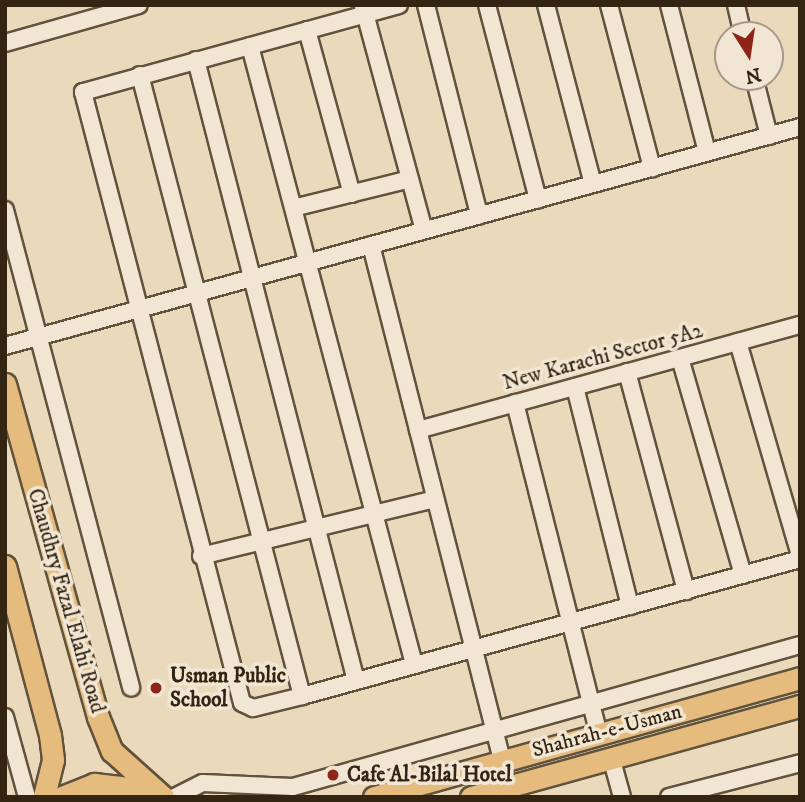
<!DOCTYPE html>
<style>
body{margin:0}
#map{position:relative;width:805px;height:802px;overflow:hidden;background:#ead9bb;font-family:"IM FELL DW Pica",serif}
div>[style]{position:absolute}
.roads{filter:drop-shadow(2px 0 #61523c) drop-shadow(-2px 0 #61523c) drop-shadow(0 2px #61523c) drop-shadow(0 -2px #61523c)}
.minor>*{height:16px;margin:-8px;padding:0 8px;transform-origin:8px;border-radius:8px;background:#f1e6d3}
.major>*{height:21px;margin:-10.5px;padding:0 10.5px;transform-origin:10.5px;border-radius:10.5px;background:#e5bc7e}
.dots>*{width:19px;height:19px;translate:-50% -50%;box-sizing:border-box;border:4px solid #f1e6d3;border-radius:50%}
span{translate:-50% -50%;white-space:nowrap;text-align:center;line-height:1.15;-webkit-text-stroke:7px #f1e6d3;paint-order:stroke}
.street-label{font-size:21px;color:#332512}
.poi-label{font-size:21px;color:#332512;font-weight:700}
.left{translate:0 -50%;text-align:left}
.frame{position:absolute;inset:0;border:7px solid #332512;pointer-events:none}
.north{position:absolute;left:714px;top:21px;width:70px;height:70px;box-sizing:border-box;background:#f1e6d3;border:2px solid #a59986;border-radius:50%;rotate:168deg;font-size:19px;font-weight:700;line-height:28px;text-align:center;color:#332512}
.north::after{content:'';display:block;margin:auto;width:24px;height:32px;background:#8f2418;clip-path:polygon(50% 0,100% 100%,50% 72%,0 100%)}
</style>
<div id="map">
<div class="roads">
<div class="minor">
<i style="left:399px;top:5px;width:328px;rotate:164.6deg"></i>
<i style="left:83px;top:92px;width:631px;rotate:75.41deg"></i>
<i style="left:242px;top:703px;width:12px;rotate:24deg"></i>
<i style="left:253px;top:708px;width:50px;rotate:-13.8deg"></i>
<i style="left:302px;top:696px;width:517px;rotate:-15.38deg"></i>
<i style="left:426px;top:5px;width:217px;rotate:75.8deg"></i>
<i style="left:487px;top:5px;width:201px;rotate:75.3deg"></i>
<i style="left:546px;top:5px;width:185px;rotate:75.3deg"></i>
<i style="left:609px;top:5px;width:169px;rotate:75.2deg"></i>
<i style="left:669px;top:5px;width:152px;rotate:75.5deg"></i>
<i style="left:736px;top:5px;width:31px;rotate:77deg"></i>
<i style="left:363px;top:6px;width:232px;rotate:74.8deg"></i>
<i style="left:307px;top:30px;width:170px;rotate:74.7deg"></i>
<i style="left:5px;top:43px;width:139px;rotate:-15.8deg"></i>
<i style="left:250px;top:46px;width:639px;rotate:75.14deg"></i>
<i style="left:196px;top:60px;width:641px;rotate:75.55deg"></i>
<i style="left:140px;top:75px;width:642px;rotate:75.38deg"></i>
<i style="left:754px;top:77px;width:61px;rotate:75.7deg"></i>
<i style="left:297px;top:207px;width:116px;rotate:-13.9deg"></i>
<i style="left:5px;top:210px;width:494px;rotate:75.2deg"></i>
<i style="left:371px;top:245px;width:531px;rotate:75.73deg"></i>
<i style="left:738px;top:342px;width:222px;rotate:73.8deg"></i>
<i style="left:5px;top:346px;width:825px;rotate:-15.4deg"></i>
<i style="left:680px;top:358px;width:226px;rotate:73.8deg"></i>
<i style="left:627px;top:372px;width:227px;rotate:74.9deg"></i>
<i style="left:575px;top:387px;width:226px;rotate:75.9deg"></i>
<i style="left:515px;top:403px;width:341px;rotate:75.8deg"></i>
<i style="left:418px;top:430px;width:396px;rotate:-15.4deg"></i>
<i style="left:201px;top:556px;width:241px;rotate:-13.7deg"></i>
<i style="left:5px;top:717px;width:83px;rotate:74.6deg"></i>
<i style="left:611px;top:757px;width:41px;rotate:74.6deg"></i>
<i style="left:175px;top:797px;width:31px;rotate:-27deg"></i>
<i style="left:203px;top:783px;width:90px;rotate:2.5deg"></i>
<i style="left:293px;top:787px;width:527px;rotate:-15.65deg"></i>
<i style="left:669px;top:797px;width:135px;rotate:-14.5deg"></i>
</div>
<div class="major">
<i style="left:5px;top:384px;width:346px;rotate:74.4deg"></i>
<i style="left:98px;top:717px;width:37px;rotate:68deg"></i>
<i style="left:112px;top:751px;width:69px;rotate:42deg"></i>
<i style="left:5px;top:566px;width:175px;rotate:75.1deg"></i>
<i style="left:50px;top:735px;width:25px;rotate:83deg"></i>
<i style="left:53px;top:760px;width:38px;rotate:104deg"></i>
<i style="left:62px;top:797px;width:35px;rotate:-22deg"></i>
<i style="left:94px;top:784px;width:53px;rotate:6.5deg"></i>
<i style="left:374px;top:797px;width:442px;rotate:-15.6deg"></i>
<i style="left:471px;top:797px;width:341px;rotate:-15.5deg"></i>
</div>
</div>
<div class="dots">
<i style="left:156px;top:688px;background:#8f2418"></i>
<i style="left:333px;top:775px;background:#8f2418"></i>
</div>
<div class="street-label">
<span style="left:603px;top:357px;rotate:-15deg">New Karachi Sector 5A2</span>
<span style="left:66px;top:601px;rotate:74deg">Chaudhry Fazal Elahi Road</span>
<span style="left:607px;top:731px;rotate:-15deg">Shahrah-e-Usman</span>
</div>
<div class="poi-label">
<span class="left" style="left:170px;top:688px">Usman Public<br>School</span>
<span class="left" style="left:347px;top:775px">Cafe Al-Bilal Hotel</span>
</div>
<div class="frame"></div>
<div class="north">N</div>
</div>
